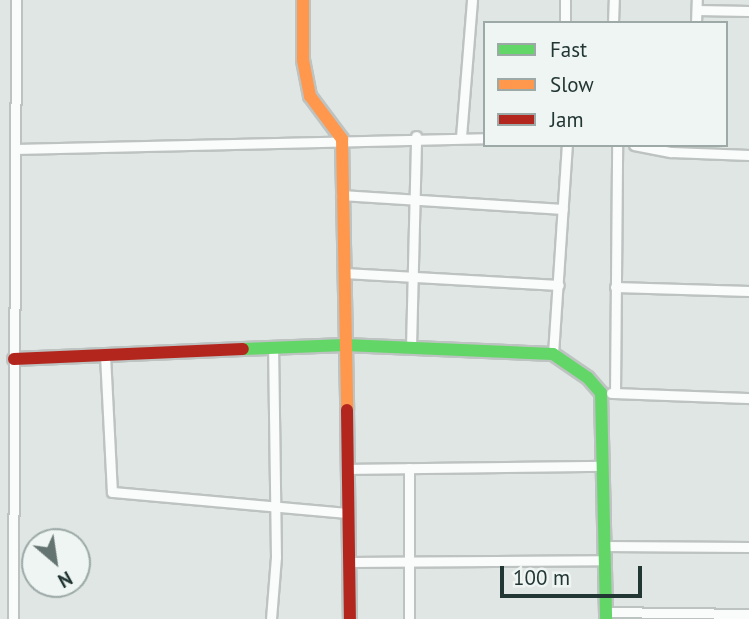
<!DOCTYPE html>
<style>
body{margin:0}
#map{position:relative;width:749px;height:619px;overflow:hidden;background:#e0e6e4;font-family:"PT Sans",sans-serif}
div>[style]{position:absolute}
.roads{filter:drop-shadow(2px 0 #bdc3c1) drop-shadow(-2px 0 #bdc3c1) drop-shadow(0 2px #bdc3c1) drop-shadow(0 -2px #bdc3c1)}
.street>*{height:9px;margin:-4.5px;padding:0 4.5px;transform-origin:4.5px;border-radius:4.5px;background:#fafbfb}
.fast>*{height:12px;margin:-6px;padding:0 6px;transform-origin:6px;border-radius:6px;background:#63d668}
.slow>*{height:12px;margin:-6px;padding:0 6px;transform-origin:6px;border-radius:6px;background:#ff974d}
.jam>*{height:12px;margin:-6px;padding:0 6px;transform-origin:6px;border-radius:6px;background:#b3261e}
span{translate:-50% -50%;white-space:nowrap;text-align:center;line-height:1.15;-webkit-text-stroke:7px #eef5f3;paint-order:stroke}
.legend{position:absolute;left:483px;top:21px;width:245px;height:126px;box-sizing:border-box;background:#eef5f3;border:2px solid #9ca9a6;margin:0;padding:9px 12px;list-style:none;font-size:21px;color:#223633}
.legend li{display:flex;align-items:center;gap:14px;height:35px}
.legend b{width:35px;border:2px solid #9ca9a6}
.north{position:absolute;left:21px;top:528px;width:70px;height:70px;box-sizing:border-box;background:#eef5f3;border:2px solid #9ca9a6;border-radius:50%;rotate:151deg;font-size:19px;font-weight:700;line-height:28px;text-align:center;color:#223633}
.north::after{content:'';display:block;margin:auto;width:24px;height:32px;background:#647471;clip-path:polygon(50% 0,100% 100%,50% 72%,0 100%)}
.scale{position:absolute;left:500px;top:566px;width:142px;height:32px;box-sizing:border-box;border:4px solid #223633;border-top:0;padding-left:9px;font-size:21px;line-height:24px;white-space:nowrap;color:#223633;-webkit-text-stroke:5px #eef5f3;paint-order:stroke}
</style>
<div id="map">
<div class="roads">
<div class="street">
<i style="left:697px;top:10px;width:52px;rotate:1.1deg"></i>
<i style="left:565px;top:23px;width:23px;rotate:-90deg"></i>
<i style="left:613px;top:23px;width:23px;rotate:-88deg"></i>
<i style="left:696px;top:23px;width:23px;rotate:-88deg"></i>
<i style="left:461px;top:137px;width:137px;rotate:-85.4deg"></i>
<i style="left:634px;top:145px;width:38px;rotate:11deg"></i>
<i style="left:671px;top:152px;width:78px;rotate:2.2deg"></i>
<i style="left:15px;top:149px;width:470px;rotate:-1.3deg"></i>
<i style="left:341px;top:195px;width:222px;rotate:3.6deg"></i>
<i style="left:344px;top:273px;width:215px;rotate:3.2deg"></i>
<i style="left:615px;top:287px;width:134px;rotate:1.7deg"></i>
<i style="left:411px;top:347px;width:211px;rotate:-88.6deg"></i>
<i style="left:553px;top:354px;width:209px;rotate:-86.2deg"></i>
<i style="left:105px;top:355px;width:137px;rotate:87.1deg"></i>
<i style="left:112px;top:492px;width:237px;rotate:5.1deg"></i>
<i style="left:611px;top:393px;width:138px;rotate:2.1deg"></i>
<i style="left:615px;top:393px;width:248px;rotate:-89.5deg"></i>
<i style="left:347px;top:469px;width:256px;rotate:-0.7deg"></i>
<i style="left:604px;top:546px;width:145px;rotate:0.4deg"></i>
<i style="left:349px;top:562px;width:255px;rotate:-0.4deg"></i>
<i style="left:605px;top:612px;width:144px;rotate:0.8deg"></i>
<i style="left:13px;top:619px;width:619px;rotate:-89.72deg"></i>
<i style="left:271px;top:619px;width:62px;rotate:-85.4deg"></i>
<i style="left:276px;top:557px;width:209px;rotate:-90.8deg"></i>
<i style="left:409px;top:619px;width:151px;rotate:-90deg"></i>
</div>
<div class="fast">
<i style="left:243px;top:349px;width:102px;rotate:-2.2deg"></i>
<i style="left:345px;top:345px;width:208px;rotate:2.5deg"></i>
<i style="left:553px;top:354px;width:42px;rotate:34.4deg"></i>
<i style="left:588px;top:378px;width:20px;rotate:49deg"></i>
<i style="left:601px;top:393px;width:226px;rotate:88.7deg"></i>
</div>
<div class="slow">
<i style="left:303px;top:0;width:60px;rotate:90deg"></i>
<i style="left:303px;top:60px;width:37px;rotate:79deg"></i>
<i style="left:310px;top:96px;width:54px;rotate:53.3deg"></i>
<i style="left:342px;top:139px;width:271px;rotate:88.9deg"></i>
</div>
<div class="jam">
<i style="left:14px;top:359px;width:229px;rotate:-2.5deg"></i>
<i style="left:347px;top:410px;width:209px;rotate:89.2deg"></i>
</div>
</div>
<ul class="legend">
<li><b style="height:9px;background:#63d668"></b>Fast</li>
<li><b style="height:9px;background:#ff974d"></b>Slow</li>
<li><b style="height:9px;background:#b3261e"></b>Jam</li>
</ul>
<div class="north">N</div>
<div class="scale">100 m</div>
</div>
